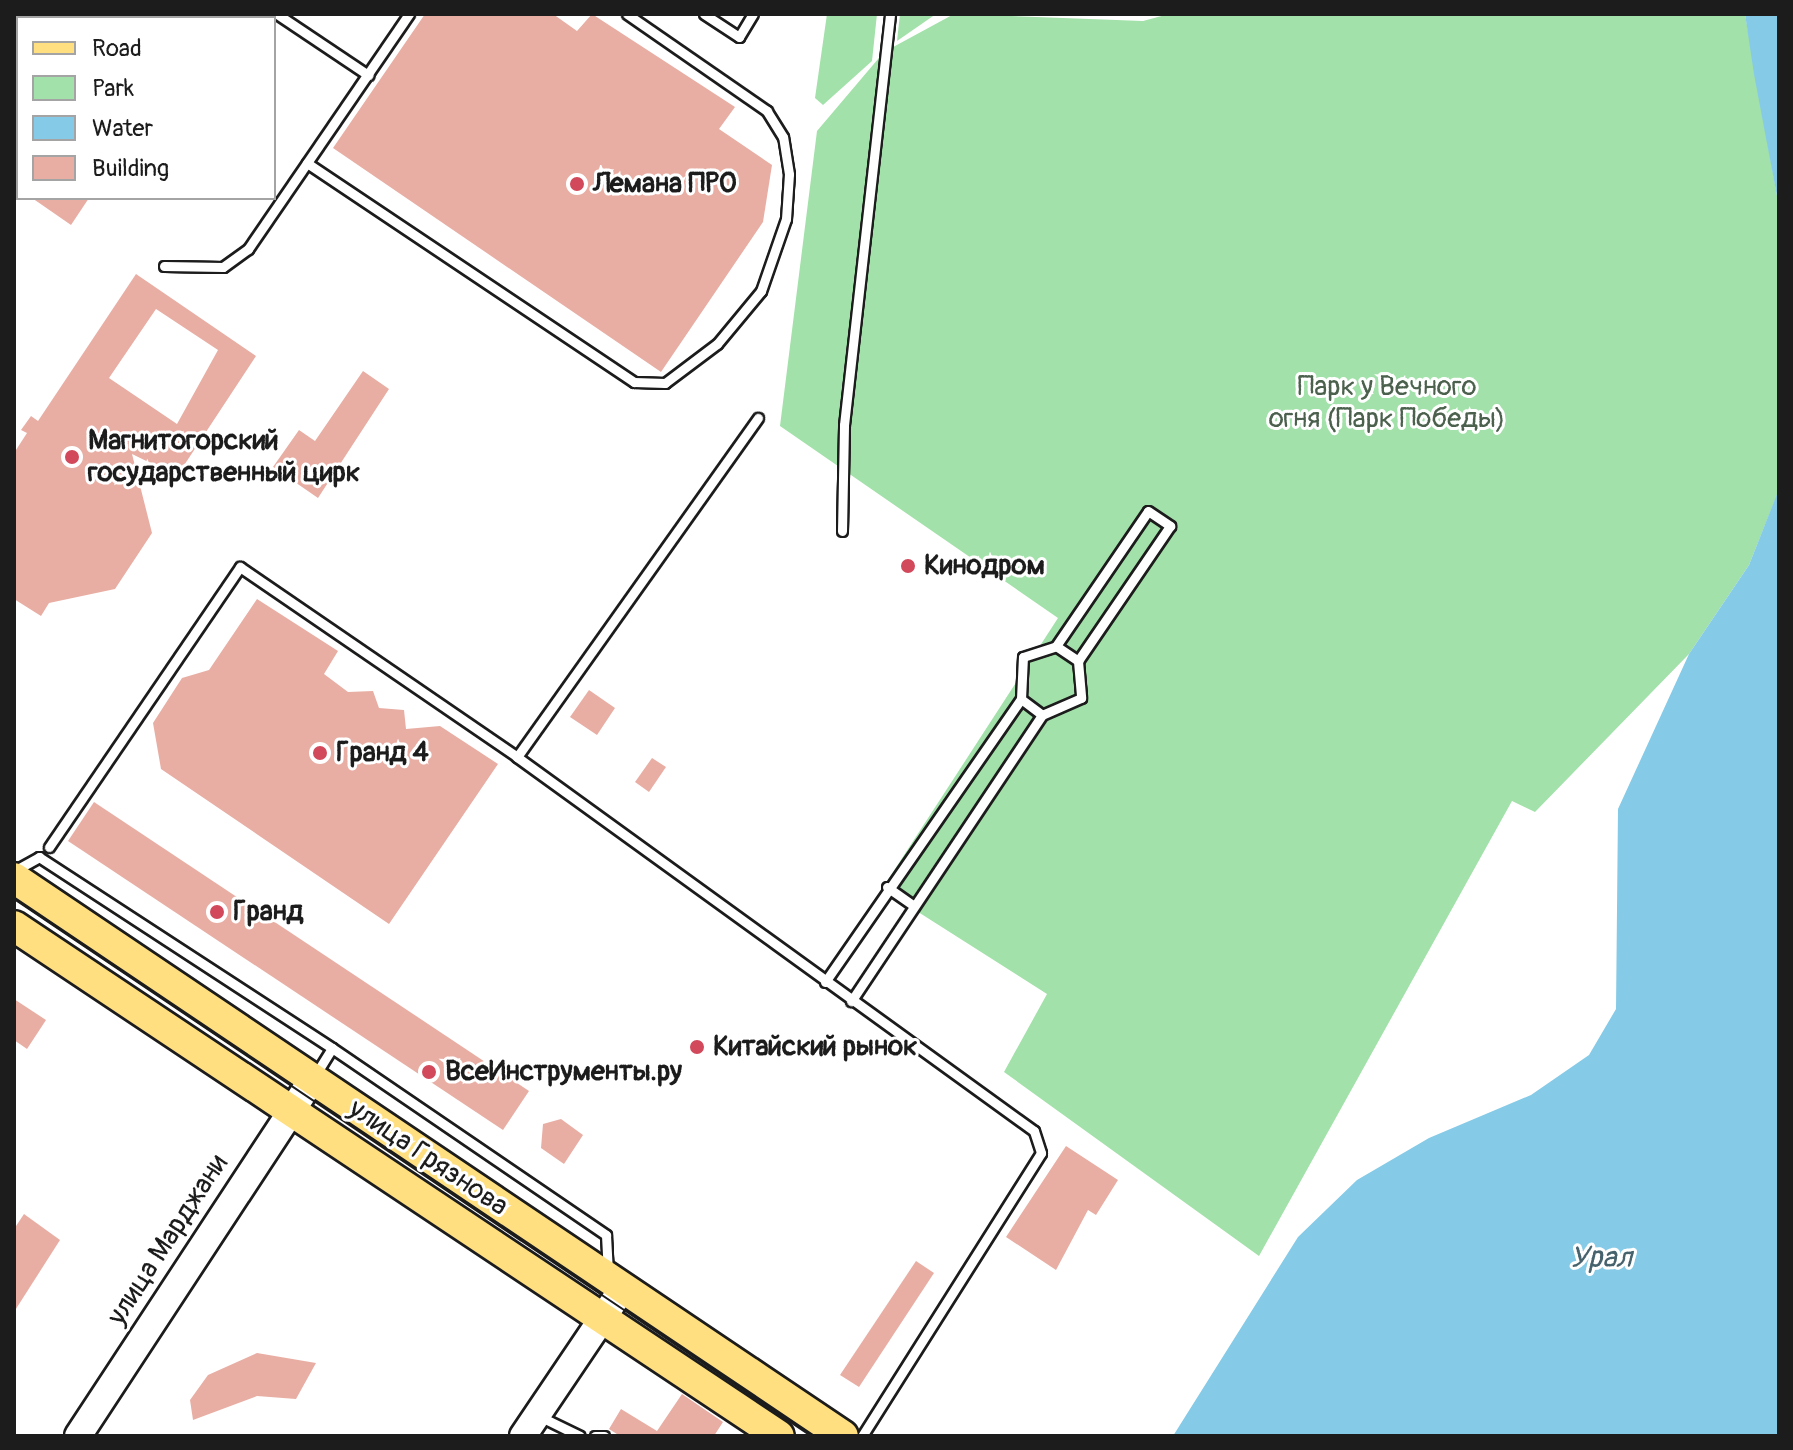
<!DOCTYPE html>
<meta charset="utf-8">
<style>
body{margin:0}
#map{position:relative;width:1793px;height:1450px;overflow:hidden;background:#fff;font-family:Pangolin,sans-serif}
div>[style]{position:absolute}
.green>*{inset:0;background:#a2e1a9}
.water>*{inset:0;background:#85cae6}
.building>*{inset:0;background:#e8aea4}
.roads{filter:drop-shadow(2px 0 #1c1c1c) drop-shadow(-2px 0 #1c1c1c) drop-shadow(0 2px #1c1c1c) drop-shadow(0 -2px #1c1c1c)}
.lane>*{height:9px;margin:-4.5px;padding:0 4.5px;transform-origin:4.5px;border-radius:4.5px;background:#fff}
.secondary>*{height:26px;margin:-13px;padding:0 13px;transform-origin:13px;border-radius:13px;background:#fff}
.primary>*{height:30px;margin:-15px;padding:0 15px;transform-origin:15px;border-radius:15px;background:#ffdf80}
.tram>*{height:2px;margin:-1px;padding:0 1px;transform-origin:1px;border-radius:1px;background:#1c1c1c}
.dots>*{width:22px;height:22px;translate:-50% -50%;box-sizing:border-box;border:4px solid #fff;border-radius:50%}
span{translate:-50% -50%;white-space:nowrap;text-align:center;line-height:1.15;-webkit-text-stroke:6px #fff;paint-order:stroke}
.poi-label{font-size:28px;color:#1c1c1c;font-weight:700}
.left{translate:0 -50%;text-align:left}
.park-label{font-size:28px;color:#4b614d}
.street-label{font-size:28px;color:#1c1c1c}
.water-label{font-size:30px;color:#46626d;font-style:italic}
.frame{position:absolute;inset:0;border:16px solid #1c1c1c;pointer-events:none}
.legend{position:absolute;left:16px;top:16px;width:260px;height:184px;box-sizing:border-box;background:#fff;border:2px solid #a4a4a4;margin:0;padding:10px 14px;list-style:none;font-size:24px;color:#1c1c1c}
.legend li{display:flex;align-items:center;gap:16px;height:40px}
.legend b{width:40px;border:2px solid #a4a4a4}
</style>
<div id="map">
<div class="green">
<i style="clip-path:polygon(827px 14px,877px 14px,872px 61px,823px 105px,815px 98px)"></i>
<i style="clip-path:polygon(900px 14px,936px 14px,897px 41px)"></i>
<i style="clip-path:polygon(954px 14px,1143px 21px,1169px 14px,1745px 14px,1779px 207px,1779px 490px,1749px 565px,1689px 654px,1535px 812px,1512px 801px,1259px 1256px,1004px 1072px,1047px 994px,882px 889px,1058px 618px,780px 426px,817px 131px,884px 52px)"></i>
</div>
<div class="water">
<i style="clip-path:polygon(1745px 14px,1779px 14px,1779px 207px,1754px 74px)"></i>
<i style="clip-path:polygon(1779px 489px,1779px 1436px,1173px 1436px,1298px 1237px,1357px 1180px,1429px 1138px,1531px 1095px,1589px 1055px,1616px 1009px,1618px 809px,1689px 654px,1749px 565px)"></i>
</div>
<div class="building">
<i style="clip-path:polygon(425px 14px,553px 14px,577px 31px,592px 14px,735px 107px,719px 129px,772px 165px,763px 222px,661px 372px,333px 148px)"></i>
<i style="clip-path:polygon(32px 198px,89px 198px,71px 225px)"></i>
<i style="clip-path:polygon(evenodd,136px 274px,256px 356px,177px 476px,132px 454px,152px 533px,115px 589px,49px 603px,41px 616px,14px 599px,14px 453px,27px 433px,21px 430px,31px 416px,38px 421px,136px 274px,156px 309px,218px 350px,177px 424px,109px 378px,156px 309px)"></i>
<i style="clip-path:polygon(363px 371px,389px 389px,318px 498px,273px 467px,299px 430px,315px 441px)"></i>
<i style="clip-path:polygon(257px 599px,338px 651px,324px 674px,348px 692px,373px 691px,379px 708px,404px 710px,406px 729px,440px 726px,498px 764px,389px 924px,161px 769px,153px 723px,182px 678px,209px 670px)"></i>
<i style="clip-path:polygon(589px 690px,615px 708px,597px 735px,570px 717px)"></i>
<i style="clip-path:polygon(652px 758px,666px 767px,649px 792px,635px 782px)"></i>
<i style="clip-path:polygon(94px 802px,529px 1091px,503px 1130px,68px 841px)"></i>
<i style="clip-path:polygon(14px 999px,46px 1020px,27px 1049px,14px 1040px)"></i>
<i style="clip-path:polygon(561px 1119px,583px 1135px,564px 1164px,541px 1148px,543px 1124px)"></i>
<i style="clip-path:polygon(1066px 1146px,1118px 1180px,1096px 1215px,1088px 1210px,1056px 1270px,1006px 1237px)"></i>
<i style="clip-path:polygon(24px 1214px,60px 1240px,14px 1312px,14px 1229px)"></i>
<i style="clip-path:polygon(916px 1261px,934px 1273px,859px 1387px,840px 1375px)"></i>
<i style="clip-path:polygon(257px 1353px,316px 1363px,296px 1399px,257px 1396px,193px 1420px,190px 1400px,208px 1375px)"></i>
<i style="clip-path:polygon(682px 1394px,723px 1422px,714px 1436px,620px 1436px,609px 1429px,621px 1409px,657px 1431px)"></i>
</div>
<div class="roads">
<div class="lane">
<i style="left:277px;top:14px;width:110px;rotate:33.8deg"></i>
<i style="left:704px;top:14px;width:42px;rotate:33.3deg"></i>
<i style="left:739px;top:37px;width:27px;rotate:-59deg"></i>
<i style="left:307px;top:163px;width:394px;rotate:33.8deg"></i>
<i style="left:634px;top:382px;width:31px;rotate:2deg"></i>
<i style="left:665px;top:383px;width:65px;rotate:-36.9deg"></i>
<i style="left:717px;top:344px;width:69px;rotate:-50.3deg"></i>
<i style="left:761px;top:291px;width:76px;rotate:-70.9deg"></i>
<i style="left:786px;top:219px;width:45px;rotate:-86.2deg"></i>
<i style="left:789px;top:174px;width:37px;rotate:-99deg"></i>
<i style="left:783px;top:137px;width:31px;rotate:-122deg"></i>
<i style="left:767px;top:111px;width:170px;rotate:-145.3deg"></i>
<i style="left:164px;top:266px;width:59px;rotate:1deg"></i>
<i style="left:223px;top:267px;width:31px;rotate:-36deg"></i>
<i style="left:248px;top:249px;width:285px;rotate:-55.6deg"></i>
<i style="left:842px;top:531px;width:106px;rotate:-88.9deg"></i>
<i style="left:844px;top:425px;width:414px;rotate:-83.6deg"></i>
<i style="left:1056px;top:646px;width:27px;rotate:34deg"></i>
<i style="left:1021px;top:699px;width:26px;rotate:37deg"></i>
<i style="left:517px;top:757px;width:638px;rotate:35.88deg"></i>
<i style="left:1034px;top:1131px;width:23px;rotate:72deg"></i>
<i style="left:1041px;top:1153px;width:335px;rotate:122.3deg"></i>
<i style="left:49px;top:847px;width:339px;rotate:-55.7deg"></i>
<i style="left:240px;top:567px;width:336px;rotate:34.4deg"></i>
<i style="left:517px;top:757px;width:416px;rotate:-54.6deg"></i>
<i style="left:14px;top:871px;width:29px;rotate:-29deg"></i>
<i style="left:39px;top:857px;width:350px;rotate:33.1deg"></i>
<i style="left:332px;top:1048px;width:332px;rotate:34.3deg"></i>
<i style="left:606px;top:1235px;width:35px;rotate:87deg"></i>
<i style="left:887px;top:887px;width:32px;rotate:35deg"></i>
<i style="left:825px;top:982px;width:344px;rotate:-55.3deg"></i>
<i style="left:1021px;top:699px;width:42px;rotate:-87.3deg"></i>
<i style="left:1023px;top:657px;width:35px;rotate:-18deg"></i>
<i style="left:1056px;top:646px;width:163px;rotate:-55.7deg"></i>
<i style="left:1148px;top:511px;width:27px;rotate:34deg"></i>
<i style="left:1170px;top:526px;width:163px;rotate:124.3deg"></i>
<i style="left:1078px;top:661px;width:37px;rotate:85deg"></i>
<i style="left:1081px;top:698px;width:43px;rotate:156.4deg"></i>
<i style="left:1042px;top:715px;width:344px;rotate:123.7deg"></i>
<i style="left:314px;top:1077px;width:34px;rotate:-58deg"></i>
<i style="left:541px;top:1417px;width:43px;rotate:26deg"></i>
<i style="left:595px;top:1436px;width:9px"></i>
</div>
<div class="secondary">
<i style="left:56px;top:18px;width:5px;rotate:-53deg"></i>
<i style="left:99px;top:18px;width:5px;rotate:-53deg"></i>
<i style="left:14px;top:80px;width:7px;rotate:-56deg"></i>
<i style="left:14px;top:145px;width:7px;rotate:-56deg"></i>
<i style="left:78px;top:1436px;width:426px;rotate:-56.7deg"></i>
<i style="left:523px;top:1436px;width:177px;rotate:-56deg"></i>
</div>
<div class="primary">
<i style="left:14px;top:878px;width:999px;rotate:33.94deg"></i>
<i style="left:14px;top:926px;width:919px;rotate:33.69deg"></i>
</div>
</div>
<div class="tram">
<i style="left:14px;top:899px;width:961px;rotate:33.97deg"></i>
</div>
<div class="dots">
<i style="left:577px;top:184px;background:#d1495b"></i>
<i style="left:72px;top:457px;background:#d1495b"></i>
<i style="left:908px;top:566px;background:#d1495b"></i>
<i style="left:320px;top:753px;background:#d1495b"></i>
<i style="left:217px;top:912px;background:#d1495b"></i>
<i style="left:697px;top:1047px;background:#d1495b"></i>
<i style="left:429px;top:1072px;background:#d1495b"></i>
</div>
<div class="poi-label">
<span class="left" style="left:593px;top:184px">Лемана ПРО</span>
<span class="left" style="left:88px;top:457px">Магнитогорский<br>государственный цирк</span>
<span class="left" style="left:924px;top:566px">Кинодром</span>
<span class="left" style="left:336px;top:753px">Гранд 4</span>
<span class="left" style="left:233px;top:912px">Гранд</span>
<span class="left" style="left:713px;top:1047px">Китайский рынок</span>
<span class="left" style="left:445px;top:1072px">ВсеИнструменты.ру</span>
</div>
<div class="park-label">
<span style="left:1387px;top:403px">Парк у Вечного<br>огня (Парк Победы)</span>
</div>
<div class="street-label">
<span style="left:428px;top:1158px;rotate:34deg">улица Грязнова</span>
<span style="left:168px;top:1240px;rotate:-57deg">улица Марджани</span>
</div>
<div class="water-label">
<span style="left:1601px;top:1258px">Урал</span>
</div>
<div class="frame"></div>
<ul class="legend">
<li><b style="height:10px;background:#ffdf80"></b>Road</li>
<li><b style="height:22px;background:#a2e1a9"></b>Park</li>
<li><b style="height:22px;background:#85cae6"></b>Water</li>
<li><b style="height:22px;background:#e8aea4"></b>Building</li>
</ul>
</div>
